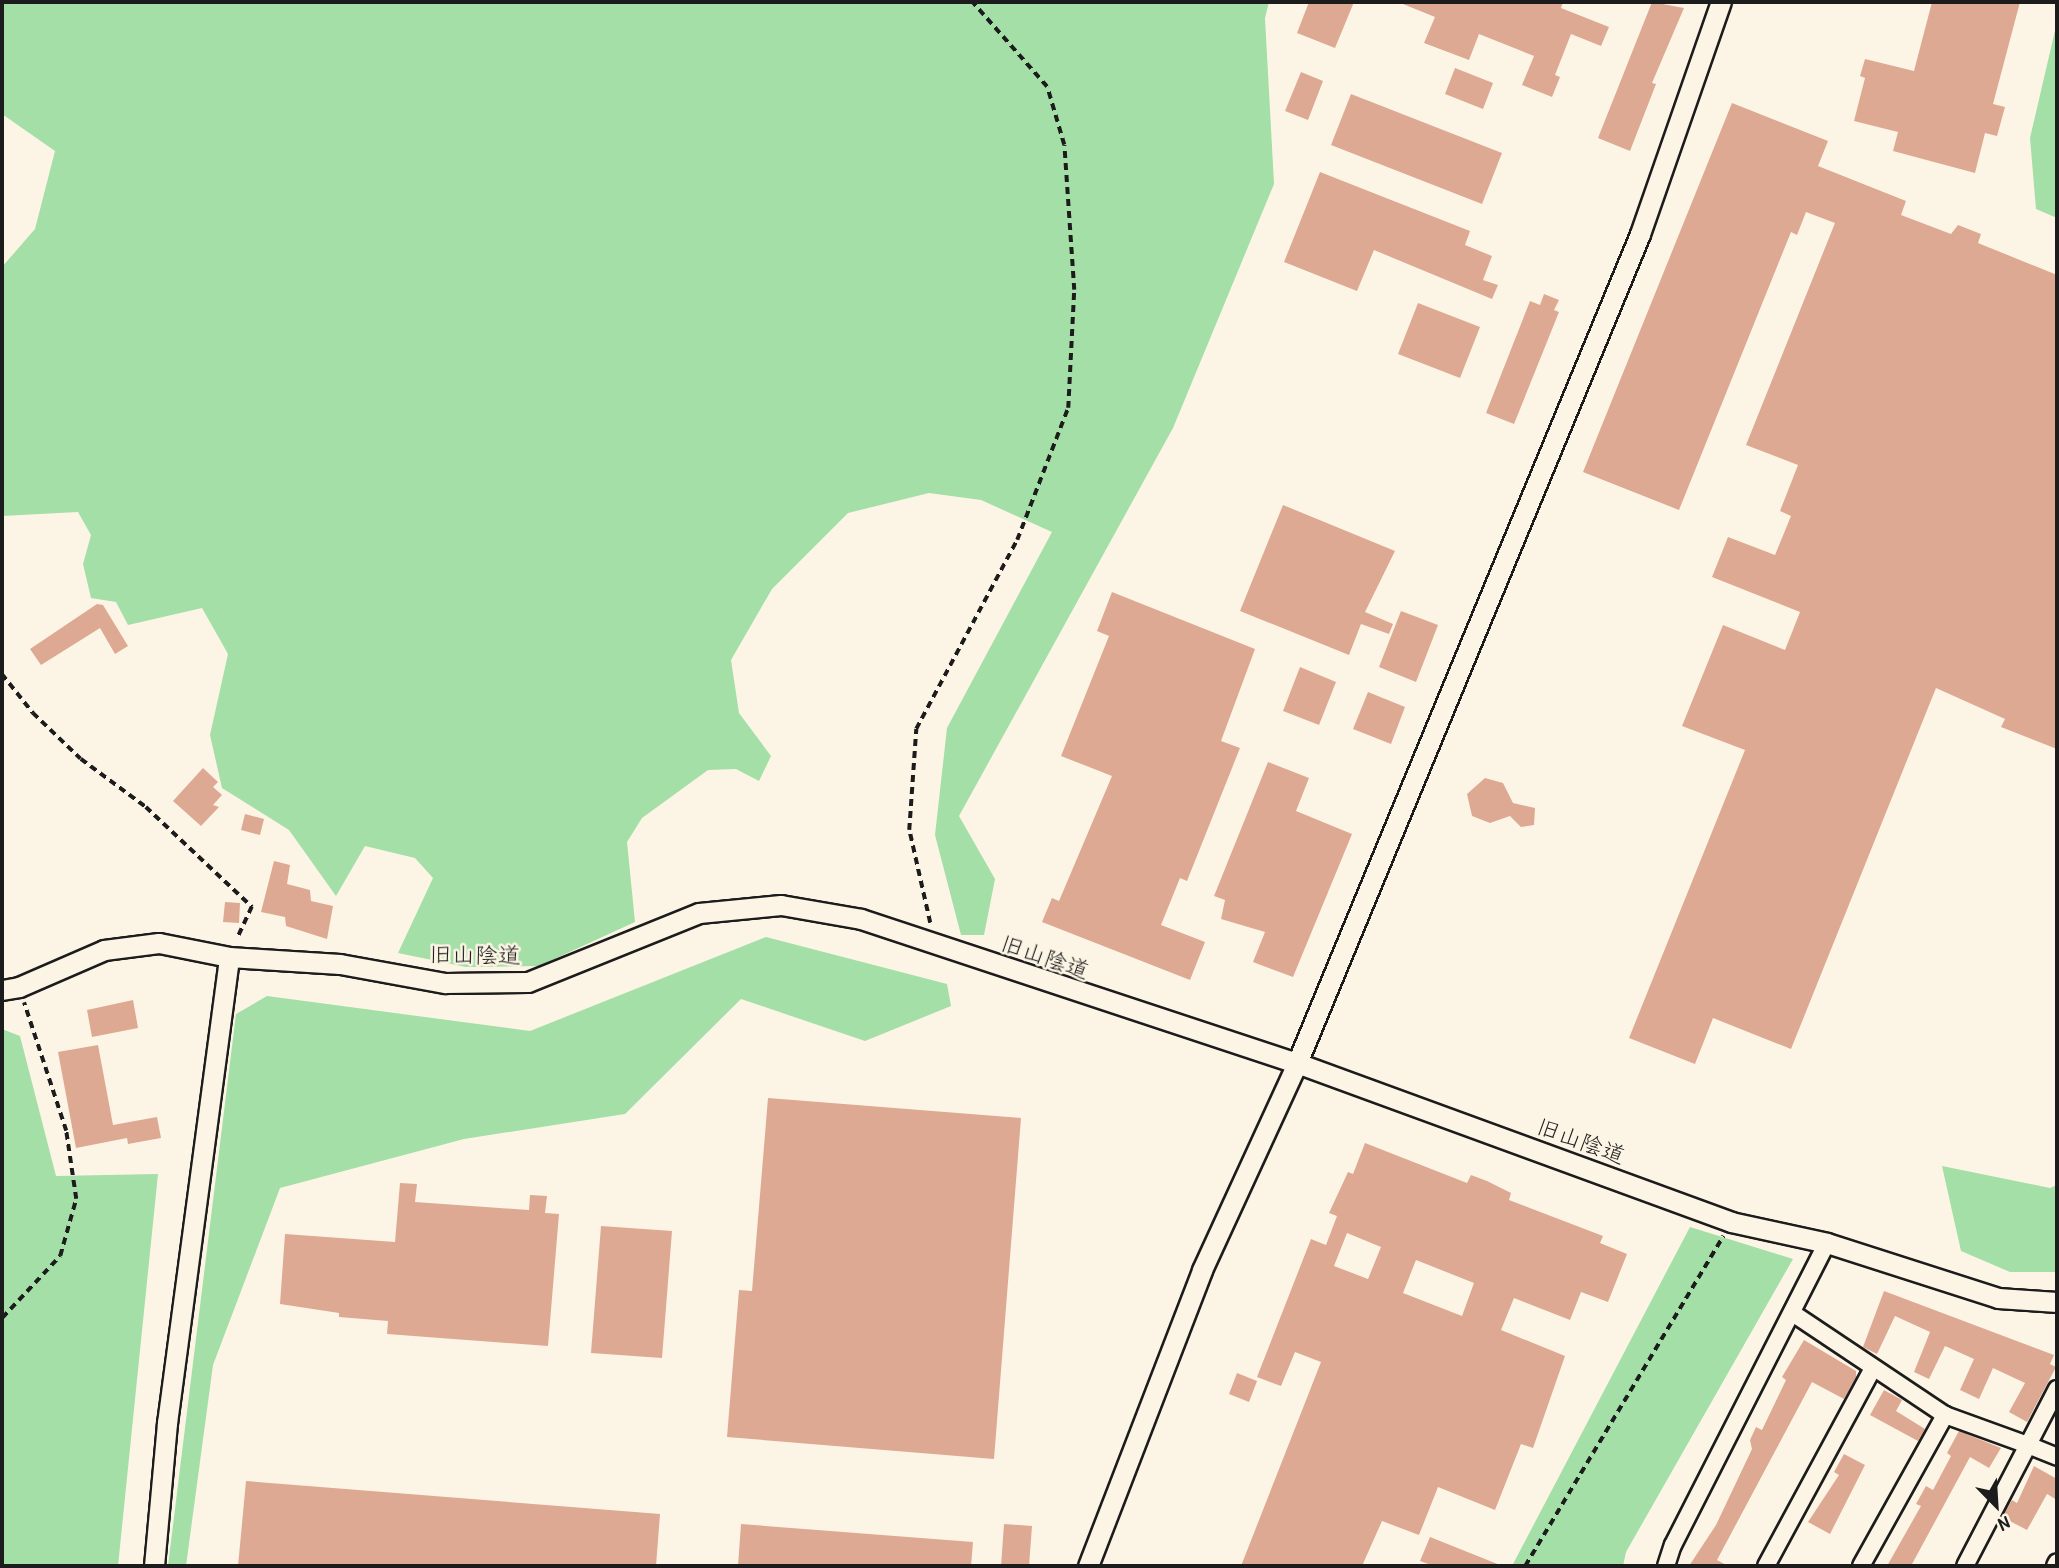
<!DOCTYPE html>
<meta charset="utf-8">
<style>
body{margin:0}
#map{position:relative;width:2059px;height:1568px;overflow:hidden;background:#fcf5e5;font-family:"Patrick Hand","Klee One",sans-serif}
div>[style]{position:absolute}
.green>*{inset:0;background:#a3dfa6}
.building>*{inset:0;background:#dea992}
.path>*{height:3.5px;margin-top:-1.75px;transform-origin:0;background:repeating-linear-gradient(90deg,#1c1c1c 0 7px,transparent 0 12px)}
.roads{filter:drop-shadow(2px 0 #1c1c1c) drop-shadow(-2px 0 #1c1c1c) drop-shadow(0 2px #1c1c1c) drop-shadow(0 -2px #1c1c1c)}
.minor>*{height:16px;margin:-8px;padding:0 8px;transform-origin:8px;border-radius:8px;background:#fcf5e5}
.tertiary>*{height:19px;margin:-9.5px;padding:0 9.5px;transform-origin:9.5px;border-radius:9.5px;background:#fcf5e5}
span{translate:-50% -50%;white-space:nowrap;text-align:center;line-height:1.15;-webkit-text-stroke:5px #fcf5e5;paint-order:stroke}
.street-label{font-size:23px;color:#1c1c1c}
.frame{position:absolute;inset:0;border:4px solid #1c1c1c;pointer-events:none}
.north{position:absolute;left:1961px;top:1470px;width:70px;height:70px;-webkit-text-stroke:5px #fcf5e5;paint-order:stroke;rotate:156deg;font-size:19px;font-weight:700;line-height:28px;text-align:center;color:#1c1c1c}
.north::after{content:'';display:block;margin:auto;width:24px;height:32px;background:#1c1c1c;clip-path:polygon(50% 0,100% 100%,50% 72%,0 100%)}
</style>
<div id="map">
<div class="green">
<i style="clip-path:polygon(2px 2px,1269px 2px,1265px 18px,1274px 184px,1173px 428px,959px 816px,995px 879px,984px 935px,961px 935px,935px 835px,947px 728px,1052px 532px,981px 500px,929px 493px,848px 513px,772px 589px,731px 660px,739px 713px,771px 756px,759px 781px,736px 769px,708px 770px,642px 818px,627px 842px,635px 922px,539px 966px,466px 967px,398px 953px,433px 878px,415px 858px,365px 846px,336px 896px,289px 830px,222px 788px,210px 735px,228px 654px,202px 608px,128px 625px,116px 602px,91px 598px,83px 564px,91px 535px,78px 512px,2px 516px,2px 267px,35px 229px,55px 151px,2px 114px)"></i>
<i style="clip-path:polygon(2057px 22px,2057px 218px,2036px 209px,2030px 138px)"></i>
<i style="clip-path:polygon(766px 937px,947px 984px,951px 1006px,865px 1041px,741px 999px,625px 1114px,464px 1139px,280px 1188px,213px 1365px,186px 1566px,168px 1566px,236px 1014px,267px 996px,530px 1031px)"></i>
<i style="clip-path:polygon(2px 1029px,20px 1036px,56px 1176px,158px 1174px,118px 1566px,2px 1566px)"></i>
<i style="clip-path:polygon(1942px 1166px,2050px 1188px,2057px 1185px,2057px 1272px,2010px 1272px,1961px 1251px)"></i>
<i style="clip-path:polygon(1690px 1227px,1793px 1259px,1626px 1552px,1623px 1566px,1512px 1566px)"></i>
</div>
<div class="building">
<i style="clip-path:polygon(1309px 2px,1354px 2px,1335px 48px,1297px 33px)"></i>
<i style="clip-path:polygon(1398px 2px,1563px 2px,1561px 8px,1609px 27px,1601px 46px,1571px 34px,1555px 75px,1560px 77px,1552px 97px,1522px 85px,1534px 56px,1479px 34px,1469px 60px,1424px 43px,1435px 17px)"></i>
<i style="clip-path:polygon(1652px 2px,1684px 8px,1652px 83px,1656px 84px,1630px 151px,1598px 138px)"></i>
<i style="clip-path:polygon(1932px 2px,2020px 2px,1993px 104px,2005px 107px,1997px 136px,1985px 133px,1975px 173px,1893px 151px,1898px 132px,1854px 121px,1865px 78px,1860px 76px,1865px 59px,1914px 71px)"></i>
<i style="clip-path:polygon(1455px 68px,1493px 83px,1483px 109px,1445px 94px)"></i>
<i style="clip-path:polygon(1301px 72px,1323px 81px,1308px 120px,1285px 111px)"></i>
<i style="clip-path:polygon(1351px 94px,1502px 153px,1482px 204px,1331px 145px)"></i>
<i style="clip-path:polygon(1732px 103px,1828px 141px,1818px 166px,1906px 201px,1901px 215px,1951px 234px,1958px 225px,1981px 234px,1978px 243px,2057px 275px,2057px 749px,2001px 727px,2005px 719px,1936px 688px,1791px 1049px,1713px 1018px,1695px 1064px,1629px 1038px,1745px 750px,1682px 726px,1723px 625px,1785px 650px,1800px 612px,1712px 577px,1728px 537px,1775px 555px,1791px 516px,1780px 511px,1798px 465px,1746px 445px,1835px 223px,1806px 212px,1797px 235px,1791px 232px,1679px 510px,1583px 472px)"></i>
<i style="clip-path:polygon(1320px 172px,1470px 231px,1465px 245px,1492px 256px,1483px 280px,1498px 285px,1492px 299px,1374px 250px,1357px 291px,1284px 262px)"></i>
<i style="clip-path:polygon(1544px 294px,1559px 300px,1554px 310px,1559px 312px,1514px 424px,1486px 413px,1530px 301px,1540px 305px)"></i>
<i style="clip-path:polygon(1418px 303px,1480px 327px,1460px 378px,1398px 354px)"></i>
<i style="clip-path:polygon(1283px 505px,1395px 551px,1365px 612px,1393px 624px,1389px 634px,1361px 624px,1349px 655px,1240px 611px)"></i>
<i style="clip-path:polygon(1112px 592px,1255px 649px,1221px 741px,1240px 748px,1187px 881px,1180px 878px,1161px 925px,1205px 942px,1190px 980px,1042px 922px,1052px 898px,1059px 901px,1112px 776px,1061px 756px,1109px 636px,1097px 631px)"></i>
<i style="clip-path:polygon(97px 604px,103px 605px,128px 646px,115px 654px,100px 628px,41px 665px,30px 649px)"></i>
<i style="clip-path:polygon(1401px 611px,1438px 625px,1416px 682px,1379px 667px)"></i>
<i style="clip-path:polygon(1300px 667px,1336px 682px,1319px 725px,1283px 711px)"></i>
<i style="clip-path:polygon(1368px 692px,1405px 707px,1391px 744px,1353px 729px)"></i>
<i style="clip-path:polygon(1268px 762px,1309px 778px,1296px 811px,1352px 834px,1293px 977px,1253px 962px,1265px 932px,1221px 919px,1225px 900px,1214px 896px)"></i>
<i style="clip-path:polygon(203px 768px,218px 782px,213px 787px,222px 795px,213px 805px,219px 807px,201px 826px,173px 801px)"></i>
<i style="clip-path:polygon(1485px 778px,1503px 783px,1513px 803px,1535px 808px,1534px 825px,1521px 827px,1510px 816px,1490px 823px,1472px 816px,1467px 794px)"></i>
<i style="clip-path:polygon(245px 814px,264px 819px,260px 835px,241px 830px)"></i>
<i style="clip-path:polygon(274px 861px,290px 865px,287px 884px,310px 890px,311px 901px,333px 906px,327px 939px,286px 926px,285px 917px,261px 912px)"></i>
<i style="clip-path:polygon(225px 902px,240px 903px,239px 923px,223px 922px)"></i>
<i style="clip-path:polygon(133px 1000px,138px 1028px,92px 1037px,87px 1010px)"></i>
<i style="clip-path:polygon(98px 1045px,113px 1125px,157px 1117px,161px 1138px,128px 1144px,127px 1138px,76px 1148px,58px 1052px)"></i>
<i style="clip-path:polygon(768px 1098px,1021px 1118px,994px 1459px,727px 1437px,739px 1290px,752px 1291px)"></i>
<i style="clip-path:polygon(evenodd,1365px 1143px,1467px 1183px,1471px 1175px,1487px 1181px,1511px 1193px,1509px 1200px,1603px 1236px,1600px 1243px,1627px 1254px,1608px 1302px,1581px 1292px,1570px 1320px,1514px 1298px,1501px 1330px,1565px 1356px,1533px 1448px,1521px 1444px,1495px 1510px,1438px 1487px,1419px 1535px,1382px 1521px,1362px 1566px,1241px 1566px,1321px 1362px,1295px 1352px,1281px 1386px,1257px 1377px,1311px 1239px,1326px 1245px,1337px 1216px,1329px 1213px,1348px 1172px,1353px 1174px,1365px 1143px,1347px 1233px,1381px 1247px,1368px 1279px,1334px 1266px,1347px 1233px,1365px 1143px,1416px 1260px,1474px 1283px,1462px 1316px,1403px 1293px,1416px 1260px)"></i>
<i style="clip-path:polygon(400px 1183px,417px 1184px,415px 1202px,529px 1210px,530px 1195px,547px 1196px,545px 1213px,559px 1214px,548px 1346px,387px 1334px,388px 1321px,339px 1317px,339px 1313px,280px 1304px,285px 1234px,395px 1242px)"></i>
<i style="clip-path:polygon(601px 1226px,672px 1231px,662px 1358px,591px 1353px)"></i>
<i style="clip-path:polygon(1884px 1291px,2054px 1355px,2050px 1364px,2056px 1367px,2027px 1422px,2009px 1412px,2025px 1383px,1993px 1368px,1979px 1399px,1960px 1390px,1974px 1359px,1945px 1346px,1929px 1379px,1914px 1372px,1930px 1332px,1895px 1316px,1877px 1354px,1863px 1347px)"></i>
<i style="clip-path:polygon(1804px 1340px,1856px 1371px,1856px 1377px,1844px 1399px,1812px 1382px,1717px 1560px,1728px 1566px,1689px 1566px,1716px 1525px,1752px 1449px,1750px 1440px,1756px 1427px,1762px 1430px,1786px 1380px,1782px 1377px)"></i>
<i style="clip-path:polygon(1237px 1373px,1257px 1381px,1249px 1402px,1229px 1394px)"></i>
<i style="clip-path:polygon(1884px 1390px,1902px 1400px,1896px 1411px,1925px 1429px,1918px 1441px,1870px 1415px)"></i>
<i style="clip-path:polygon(1959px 1431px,2001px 1448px,1989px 1468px,1970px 1457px,1911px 1566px,1887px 1566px,1921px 1506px,1916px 1504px,1926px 1486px,1933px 1490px,1951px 1456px,1947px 1453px)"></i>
<i style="clip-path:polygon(1844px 1454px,1865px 1465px,1830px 1534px,1808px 1522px,1839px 1475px,1834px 1472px)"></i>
<i style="clip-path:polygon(2034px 1466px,2057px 1479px,2057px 1500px,2047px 1494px,2027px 1530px,2002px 1517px,2012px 1500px,2017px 1503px)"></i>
<i style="clip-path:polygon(246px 1481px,660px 1514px,656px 1566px,238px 1566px)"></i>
<i style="clip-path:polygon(741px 1524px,973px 1542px,971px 1566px,738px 1566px)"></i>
<i style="clip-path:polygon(1004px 1524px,1032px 1526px,1029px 1566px,1001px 1566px)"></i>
<i style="clip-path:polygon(1430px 1537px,1500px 1565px,1500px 1566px,1434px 1566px,1420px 1561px)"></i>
</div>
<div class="path">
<i style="left:2px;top:674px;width:50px;rotate:51.5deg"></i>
<i style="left:33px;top:713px;width:66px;rotate:43.8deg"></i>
<i style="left:81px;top:759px;width:81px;rotate:36.4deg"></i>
<i style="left:146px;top:807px;width:146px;rotate:43.3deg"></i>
<i style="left:252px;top:907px;width:35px;rotate:115deg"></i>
<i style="left:930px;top:923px;width:95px;rotate:-102.7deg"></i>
<i style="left:909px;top:830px;width:101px;rotate:-86deg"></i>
<i style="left:916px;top:729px;width:214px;rotate:-61.9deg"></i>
<i style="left:1017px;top:540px;width:142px;rotate:-68.9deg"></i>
<i style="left:1068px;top:408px;width:118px;rotate:-87.1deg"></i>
<i style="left:1074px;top:290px;width:145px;rotate:-93.9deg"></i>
<i style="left:1064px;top:145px;width:60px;rotate:-106.3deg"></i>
<i style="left:1047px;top:87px;width:113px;rotate:-131.4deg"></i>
<i style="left:2px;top:1318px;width:85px;rotate:-46.9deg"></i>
<i style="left:60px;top:1256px;width:59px;rotate:-74.3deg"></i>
<i style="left:76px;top:1199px;width:69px;rotate:-98.4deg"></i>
<i style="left:66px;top:1131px;width:135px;rotate:-108.2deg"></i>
<i style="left:1525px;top:1566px;width:385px;rotate:-59deg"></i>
</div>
<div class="roads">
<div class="minor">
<i style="left:1794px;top:1314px;width:182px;rotate:33.8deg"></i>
<i style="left:1945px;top:1415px;width:88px;rotate:19.9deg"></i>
<i style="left:2028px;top:1445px;width:136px;rotate:117.5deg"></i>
<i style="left:2057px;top:1389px;width:63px;rotate:117.4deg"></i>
<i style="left:2028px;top:1445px;width:31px;rotate:22deg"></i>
<i style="left:1666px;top:1566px;width:22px;rotate:-72deg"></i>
<i style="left:1673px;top:1545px;width:339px;rotate:-63deg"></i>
<i style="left:1766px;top:1566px;width:223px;rotate:-61.6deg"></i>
<i style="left:1861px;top:1566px;width:173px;rotate:-60.9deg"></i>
<i style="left:2055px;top:1566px;width:4px;rotate:-63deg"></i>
</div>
<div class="tertiary">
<i style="left:2px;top:990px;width:17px;rotate:-10deg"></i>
<i style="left:19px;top:987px;width:93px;rotate:-23.5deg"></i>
<i style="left:104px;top:950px;width:55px;rotate:-7.3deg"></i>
<i style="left:159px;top:943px;width:71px;rotate:11.3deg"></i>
<i style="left:229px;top:957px;width:111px;rotate:3.6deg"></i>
<i style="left:340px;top:964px;width:107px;rotate:10.3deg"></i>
<i style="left:445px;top:983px;width:83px;rotate:-0.7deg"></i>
<i style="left:528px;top:982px;width:184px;rotate:-22deg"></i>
<i style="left:699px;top:913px;width:82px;rotate:-5.6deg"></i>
<i style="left:781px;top:905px;width:81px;rotate:9.9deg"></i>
<i style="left:861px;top:919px;width:459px;rotate:18.3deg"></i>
<i style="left:1297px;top:1063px;width:462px;rotate:20.1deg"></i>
<i style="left:1731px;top:1222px;width:98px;rotate:12.3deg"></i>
<i style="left:1827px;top:1243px;width:180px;rotate:17.8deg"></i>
<i style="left:1998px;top:1298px;width:59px;rotate:3.9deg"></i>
<i style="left:154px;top:1566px;width:144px;rotate:-84.8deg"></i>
<i style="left:167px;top:1423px;width:470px;rotate:-82.4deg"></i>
<i style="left:1088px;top:1566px;width:317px;rotate:-68.9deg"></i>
<i style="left:1202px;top:1270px;width:228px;rotate:-65.3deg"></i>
<i style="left:1297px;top:1063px;width:897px;rotate:-67.52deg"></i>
<i style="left:1640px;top:234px;width:246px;rotate:-70.8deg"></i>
</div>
</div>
<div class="street-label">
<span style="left:475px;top:955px;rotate:1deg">旧山陰道</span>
<span style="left:1045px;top:957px;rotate:19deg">旧山陰道</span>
<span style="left:1581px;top:1141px;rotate:20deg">旧山陰道</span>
</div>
<div class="frame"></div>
<div class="north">N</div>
</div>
